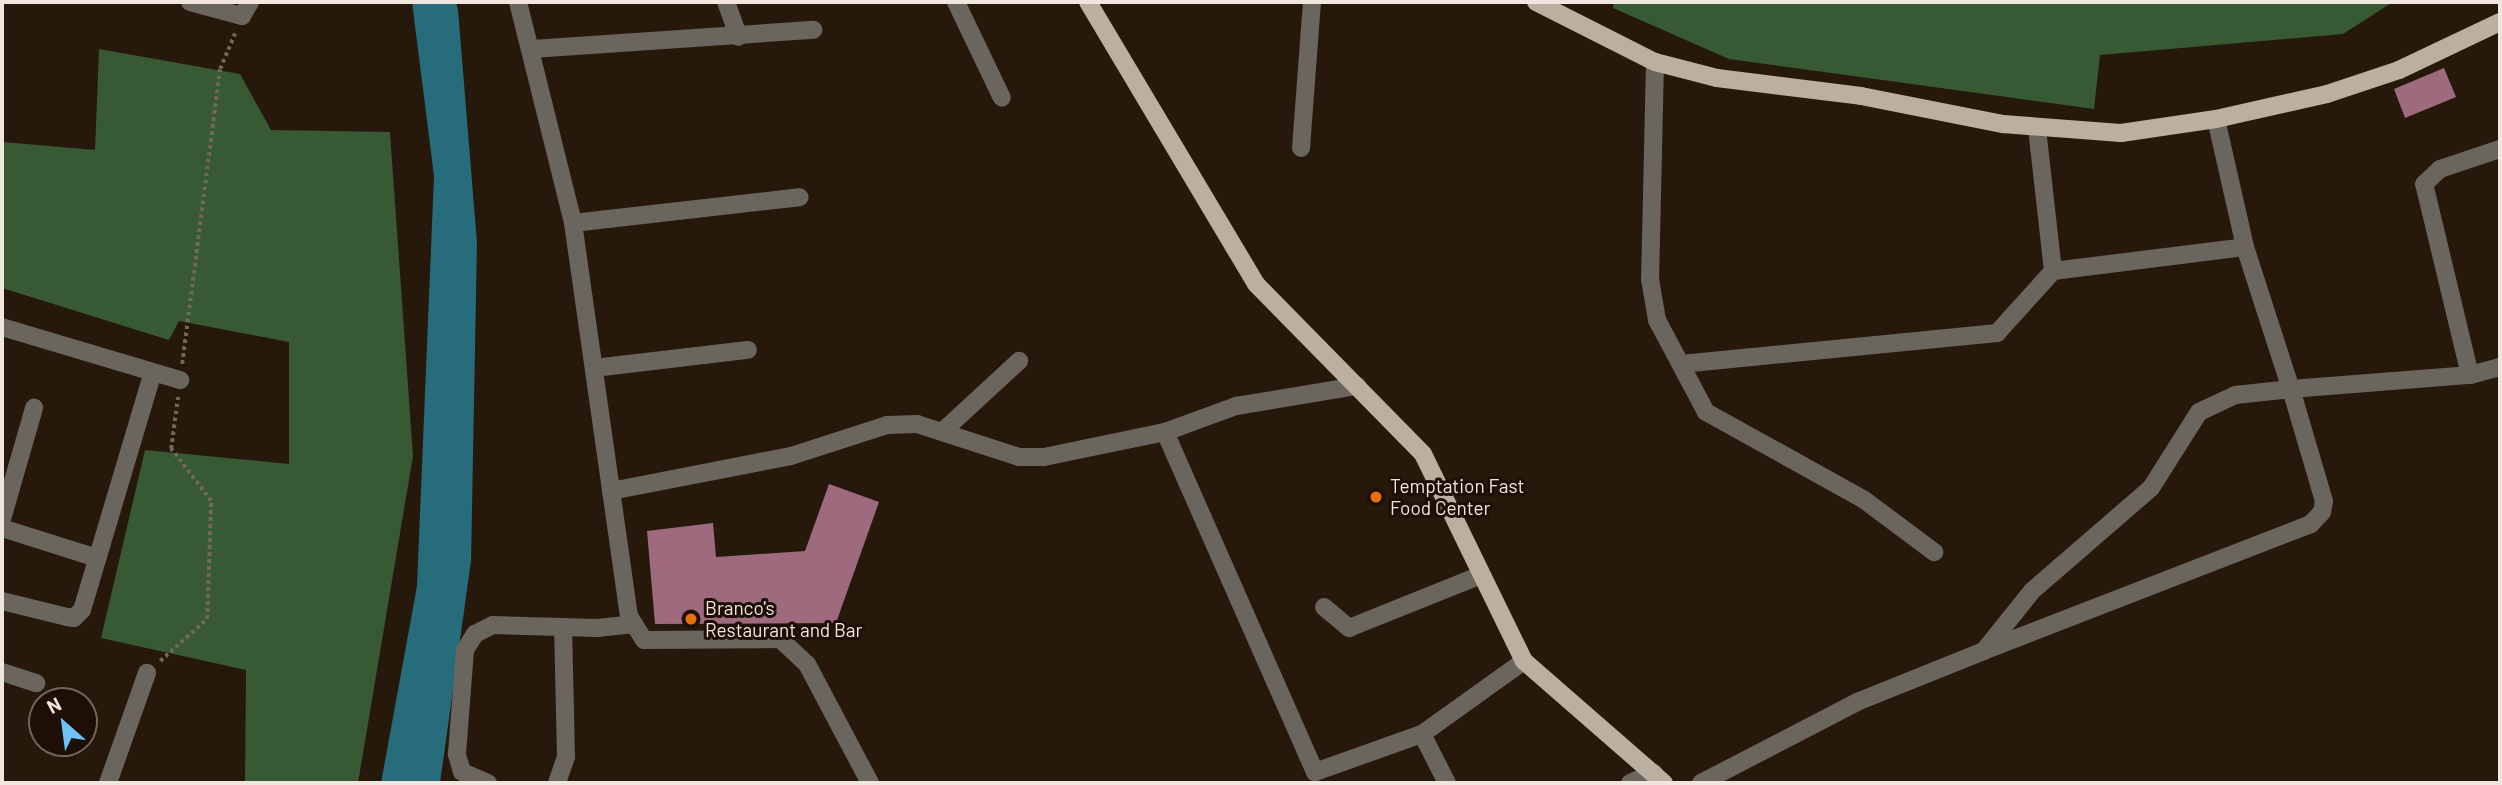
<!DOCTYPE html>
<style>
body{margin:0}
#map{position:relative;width:2502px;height:785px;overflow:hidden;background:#27180c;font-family:Barlow,sans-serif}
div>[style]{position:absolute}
.forest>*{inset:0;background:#375934}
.water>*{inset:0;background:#266c7a}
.building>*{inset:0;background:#9e6a7e}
.path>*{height:3.5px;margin-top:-1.75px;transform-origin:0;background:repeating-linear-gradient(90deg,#73665b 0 3.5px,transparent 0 7px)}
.minor>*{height:18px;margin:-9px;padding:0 9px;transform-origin:9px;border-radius:9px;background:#6a655d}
.major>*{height:18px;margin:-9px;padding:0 9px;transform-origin:9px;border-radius:9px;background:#bbb09f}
.dots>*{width:19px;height:19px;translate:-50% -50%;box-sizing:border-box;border:4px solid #1d0f05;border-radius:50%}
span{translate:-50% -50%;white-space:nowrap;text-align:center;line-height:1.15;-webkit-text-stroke:6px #1d0f05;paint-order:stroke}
.poi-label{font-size:19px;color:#f1e6de}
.left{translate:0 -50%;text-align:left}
.frame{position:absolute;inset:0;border:4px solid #f1e6de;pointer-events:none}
.north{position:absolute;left:28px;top:687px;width:70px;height:70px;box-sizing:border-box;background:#1d0f05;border:2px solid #72655c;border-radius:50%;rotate:332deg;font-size:19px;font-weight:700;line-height:28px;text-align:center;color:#f1e6de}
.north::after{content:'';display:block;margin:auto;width:24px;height:32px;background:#6fc2f4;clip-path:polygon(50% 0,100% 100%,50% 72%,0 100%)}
</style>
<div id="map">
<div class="forest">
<i style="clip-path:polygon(1614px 2px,2393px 2px,2343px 34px,2100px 55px,2094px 109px,1729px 59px,1613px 8px)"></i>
<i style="clip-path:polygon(99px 49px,240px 74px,271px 130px,390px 132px,413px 456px,358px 783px,245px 783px,246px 670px,101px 638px,145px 450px,289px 464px,289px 342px,179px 321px,169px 340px,2px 288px,2px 133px,3px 142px,95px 150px)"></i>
</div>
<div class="water">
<i style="clip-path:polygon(412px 2px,456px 2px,458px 10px,477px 243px,471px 561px,440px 783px,381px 783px,417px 586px,434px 176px)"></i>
</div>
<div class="building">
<i style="clip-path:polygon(2444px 68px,2456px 97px,2405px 118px,2394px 89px)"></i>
<i style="clip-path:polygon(829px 484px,879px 502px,836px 623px,655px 624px,647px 531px,713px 523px,716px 557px,805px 551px)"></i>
</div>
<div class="path">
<i style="left:182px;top:364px;width:297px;rotate:-82.7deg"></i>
<i style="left:220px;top:69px;width:41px;rotate:-67.2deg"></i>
<i style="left:160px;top:661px;width:63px;rotate:-41.8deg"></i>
<i style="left:207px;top:619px;width:118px;rotate:-88.1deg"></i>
<i style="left:211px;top:501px;width:66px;rotate:-127.6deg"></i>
<i style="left:171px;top:449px;width:53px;rotate:-82.5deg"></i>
</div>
<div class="minor">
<i style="left:190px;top:2px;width:54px;rotate:15.1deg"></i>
<i style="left:242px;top:16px;width:16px;rotate:-60deg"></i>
<i style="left:518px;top:2px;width:228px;rotate:76deg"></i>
<i style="left:573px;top:223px;width:397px;rotate:81.9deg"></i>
<i style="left:629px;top:616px;width:28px;rotate:58deg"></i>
<i style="left:644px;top:640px;width:136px;rotate:-0.4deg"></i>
<i style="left:780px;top:639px;width:37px;rotate:43deg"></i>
<i style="left:807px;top:664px;width:135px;rotate:62.1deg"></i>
<i style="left:726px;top:2px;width:37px;rotate:70deg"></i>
<i style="left:956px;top:2px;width:106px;rotate:64.4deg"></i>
<i style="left:532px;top:49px;width:282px;rotate:-3.9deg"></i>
<i style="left:1655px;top:62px;width:217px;rotate:91.3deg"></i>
<i style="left:1650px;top:279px;width:42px;rotate:80.3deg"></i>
<i style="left:1657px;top:320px;width:104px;rotate:62deg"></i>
<i style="left:1706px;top:412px;width:179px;rotate:29deg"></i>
<i style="left:1863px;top:499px;width:89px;rotate:36.7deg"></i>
<i style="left:2216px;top:119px;width:131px;rotate:77.2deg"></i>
<i style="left:2245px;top:247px;width:149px;rotate:72.1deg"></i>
<i style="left:2291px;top:389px;width:180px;rotate:-4.5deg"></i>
<i style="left:2470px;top:375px;width:31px;rotate:-15deg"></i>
<i style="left:1301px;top:148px;width:146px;rotate:-85.7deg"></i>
<i style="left:573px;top:223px;width:228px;rotate:-6.5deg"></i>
<i style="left:2053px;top:271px;width:193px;rotate:-7.1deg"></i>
<i style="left:2px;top:327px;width:186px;rotate:16.6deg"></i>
<i style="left:1681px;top:364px;width:318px;rotate:-5.6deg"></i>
<i style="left:1997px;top:333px;width:84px;rotate:-47.9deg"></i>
<i style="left:2053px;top:271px;width:143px;rotate:-96.4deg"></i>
<i style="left:594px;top:368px;width:155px;rotate:-6.7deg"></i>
<i style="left:2470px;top:375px;width:196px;rotate:-103.5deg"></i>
<i style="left:2424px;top:184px;width:22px;rotate:-43deg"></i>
<i style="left:2440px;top:169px;width:63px;rotate:-18.4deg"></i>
<i style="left:942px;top:432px;width:105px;rotate:-42.7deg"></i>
<i style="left:1165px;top:432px;width:372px;rotate:66.2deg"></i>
<i style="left:1315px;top:772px;width:114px;rotate:-19.6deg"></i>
<i style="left:1422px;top:734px;width:125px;rotate:-35.6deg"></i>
<i style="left:611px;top:491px;width:183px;rotate:-11deg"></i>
<i style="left:791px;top:456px;width:101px;rotate:-17.9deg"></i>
<i style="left:887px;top:425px;width:30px;rotate:-2deg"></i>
<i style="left:917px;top:424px;width:107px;rotate:17.9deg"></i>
<i style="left:1019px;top:457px;width:25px"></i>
<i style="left:1044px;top:457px;width:124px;rotate:-11.7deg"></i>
<i style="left:1165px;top:432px;width:76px;rotate:-20.1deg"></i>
<i style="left:1236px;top:406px;width:123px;rotate:-9.4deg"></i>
<i style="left:2px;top:519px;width:116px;rotate:-73.9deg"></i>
<i style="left:2px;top:528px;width:100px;rotate:17.5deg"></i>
<i style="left:2px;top:601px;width:67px;rotate:13.8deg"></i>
<i style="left:67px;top:617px;width:7px;rotate:8deg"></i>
<i style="left:74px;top:618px;width:11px;rotate:-45deg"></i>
<i style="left:82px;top:610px;width:248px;rotate:-73.4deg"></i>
<i style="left:1324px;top:607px;width:33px;rotate:40deg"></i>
<i style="left:1349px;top:628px;width:142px;rotate:-21.9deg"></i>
<i style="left:2px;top:672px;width:36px;rotate:18deg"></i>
<i style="left:1422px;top:734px;width:55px;rotate:63deg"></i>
<i style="left:108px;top:783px;width:117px;rotate:-70.5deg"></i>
<i style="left:488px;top:783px;width:28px;rotate:-157deg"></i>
<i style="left:462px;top:772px;width:19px;rotate:-106deg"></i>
<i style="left:457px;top:754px;width:104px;rotate:-85.6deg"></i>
<i style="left:465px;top:650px;width:19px;rotate:-58deg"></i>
<i style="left:475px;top:634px;width:20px;rotate:-27deg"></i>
<i style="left:493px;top:625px;width:104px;rotate:1.7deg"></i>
<i style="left:597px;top:628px;width:37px;rotate:-6deg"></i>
<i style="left:557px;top:783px;width:28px;rotate:-71deg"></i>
<i style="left:566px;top:757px;width:129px;rotate:-91.3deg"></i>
<i style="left:1630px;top:783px;width:26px;rotate:-23deg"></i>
<i style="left:1701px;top:783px;width:176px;rotate:-27.4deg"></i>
<i style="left:1857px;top:702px;width:137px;rotate:-21.9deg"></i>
<i style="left:1984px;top:651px;width:77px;rotate:-51.3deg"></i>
<i style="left:2032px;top:591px;width:157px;rotate:-40.9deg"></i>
<i style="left:2151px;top:488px;width:90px;rotate:-57.7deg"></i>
<i style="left:2199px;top:412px;width:40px;rotate:-25deg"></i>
<i style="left:2235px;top:395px;width:56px;rotate:-6.1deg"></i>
<i style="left:2291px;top:389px;width:117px;rotate:73.6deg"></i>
<i style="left:2324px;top:501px;width:11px;rotate:100deg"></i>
<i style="left:2322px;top:512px;width:16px;rotate:133deg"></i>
<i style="left:2311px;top:524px;width:351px;rotate:158.8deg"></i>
</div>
<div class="major">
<i style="left:1088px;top:2px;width:328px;rotate:59.2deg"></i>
<i style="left:1256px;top:284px;width:238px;rotate:45.5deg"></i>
<i style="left:1423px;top:454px;width:230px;rotate:64deg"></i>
<i style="left:1524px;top:661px;width:186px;rotate:41.1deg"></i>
<i style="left:1536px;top:2px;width:133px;rotate:26.8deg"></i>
<i style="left:1655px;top:62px;width:64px;rotate:14.5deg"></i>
<i style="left:1717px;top:78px;width:145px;rotate:7.1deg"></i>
<i style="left:1861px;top:96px;width:145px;rotate:11.2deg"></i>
<i style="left:2003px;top:124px;width:118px;rotate:4.4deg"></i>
<i style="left:2121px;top:133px;width:96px;rotate:-8.4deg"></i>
<i style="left:2216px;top:119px;width:114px;rotate:-12.7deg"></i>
<i style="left:2327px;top:94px;width:76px;rotate:-18.4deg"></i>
<i style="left:2399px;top:70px;width:112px;rotate:-25.4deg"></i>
</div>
<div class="dots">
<i style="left:1376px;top:497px;background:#e8710a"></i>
<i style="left:691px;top:619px;background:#e8710a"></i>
</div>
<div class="poi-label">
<span class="left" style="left:1390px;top:497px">Temptation Fast<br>Food Center</span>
<span class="left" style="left:705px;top:619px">Branco's<br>Restaurant and Bar</span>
</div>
<div class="frame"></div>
<div class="north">N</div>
</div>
